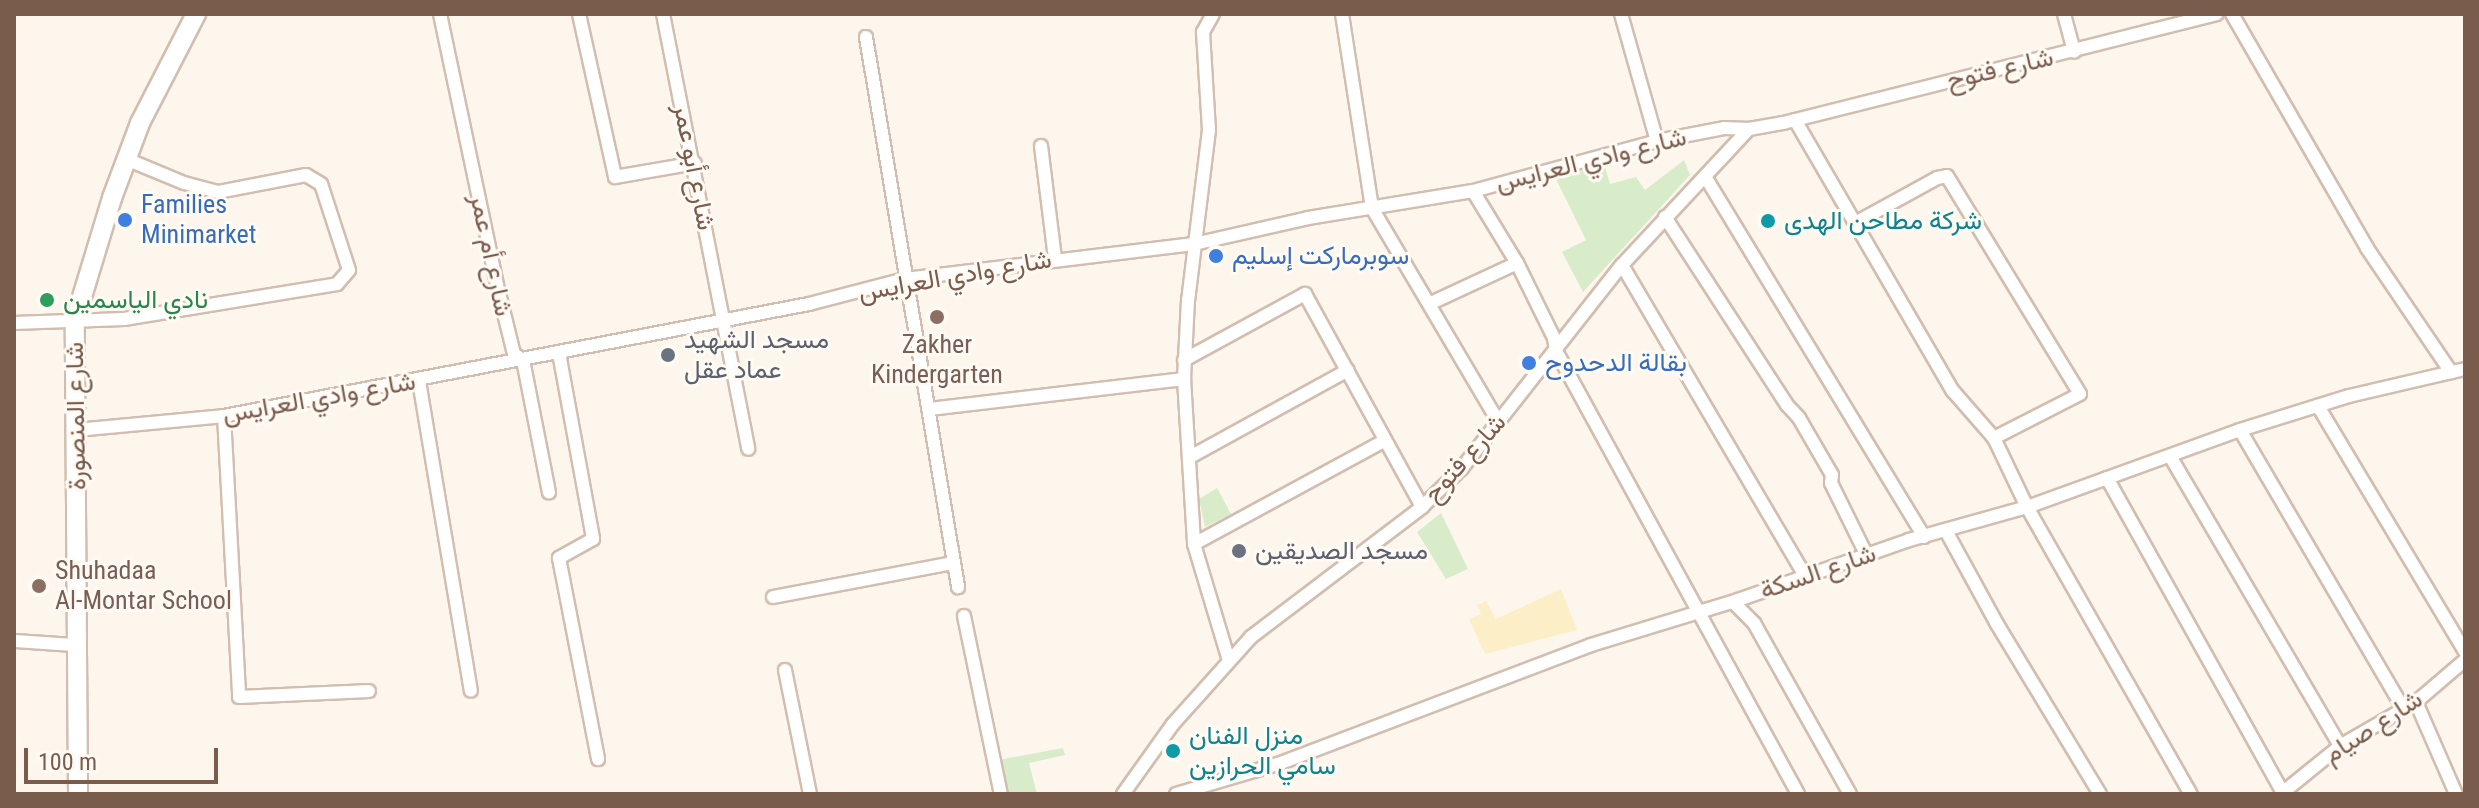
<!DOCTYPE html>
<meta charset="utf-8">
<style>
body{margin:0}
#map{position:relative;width:2479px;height:808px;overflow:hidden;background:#fdf6ec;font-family:"Roboto Condensed",Vazirmatn,sans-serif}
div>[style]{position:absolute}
.green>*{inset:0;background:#d8ecc9}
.sand>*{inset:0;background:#fcefc7}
.roads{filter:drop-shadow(2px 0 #d1beb0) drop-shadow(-2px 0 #d1beb0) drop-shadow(0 2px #d1beb0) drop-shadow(0 -2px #d1beb0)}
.street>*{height:12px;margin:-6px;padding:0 6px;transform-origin:6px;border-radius:6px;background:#fff}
.secondary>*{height:18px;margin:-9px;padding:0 9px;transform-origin:9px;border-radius:9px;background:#fff}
.dots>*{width:22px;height:22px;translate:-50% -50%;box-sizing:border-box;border:4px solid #fffaf3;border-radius:50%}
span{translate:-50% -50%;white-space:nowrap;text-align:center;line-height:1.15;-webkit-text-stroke:6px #fffaf3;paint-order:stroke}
.street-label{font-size:26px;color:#7a5c4d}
.shop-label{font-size:26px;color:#366cbe}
.left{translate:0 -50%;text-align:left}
.culture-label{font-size:26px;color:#0d838f}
.leisure-label{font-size:26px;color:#27864d}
.worship-label{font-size:26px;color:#5b616d}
.education-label{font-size:26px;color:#785e54}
.frame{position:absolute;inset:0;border:16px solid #7a5c4d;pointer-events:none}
.scale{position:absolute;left:24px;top:748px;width:194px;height:36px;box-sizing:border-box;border:4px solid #7a5c4d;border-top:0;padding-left:10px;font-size:24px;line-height:28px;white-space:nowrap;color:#7a5c4d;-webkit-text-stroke:6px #fffaf3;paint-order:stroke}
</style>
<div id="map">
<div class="green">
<i style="clip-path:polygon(1684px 160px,1690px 175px,1583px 292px,1562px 252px,1586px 240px,1556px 179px,1604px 163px,1610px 184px,1636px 177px,1645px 190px)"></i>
<i style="clip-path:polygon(1217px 488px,1231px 514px,1205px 527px,1199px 499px)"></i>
<i style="clip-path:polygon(1441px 513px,1468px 569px,1446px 579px,1417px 532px)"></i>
<i style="clip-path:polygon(1063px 748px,1065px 755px,1029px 763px,1037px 794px,1006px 794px,998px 760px)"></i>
</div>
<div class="sand">
<i style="clip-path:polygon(1561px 589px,1577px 630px,1485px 654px,1469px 619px,1481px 614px,1477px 605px,1486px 601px,1496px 619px)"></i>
</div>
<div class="roads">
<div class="street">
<i style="left:440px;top:14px;width:285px;rotate:78.1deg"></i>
<i style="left:499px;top:293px;width:63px;rotate:76.2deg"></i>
<i style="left:514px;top:354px;width:11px;rotate:34deg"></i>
<i style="left:523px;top:360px;width:135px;rotate:78.9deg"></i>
<i style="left:579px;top:14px;width:167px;rotate:77.5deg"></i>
<i style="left:615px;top:177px;width:81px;rotate:-9.9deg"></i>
<i style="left:663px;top:14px;width:443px;rotate:78.9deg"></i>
<i style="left:1213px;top:14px;width:21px;rotate:119deg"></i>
<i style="left:1203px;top:32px;width:98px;rotate:86.5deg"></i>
<i style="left:1209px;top:130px;width:171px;rotate:97deg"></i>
<i style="left:1188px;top:300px;width:79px;rotate:92.9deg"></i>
<i style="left:1184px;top:379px;width:165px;rotate:86.5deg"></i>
<i style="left:1194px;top:544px;width:122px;rotate:73.3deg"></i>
<i style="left:1342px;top:14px;width:196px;rotate:81.2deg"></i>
<i style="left:1372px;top:208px;width:250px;rotate:59.4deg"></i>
<i style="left:1621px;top:14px;width:132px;rotate:74.2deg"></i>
<i style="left:2064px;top:14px;width:39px;rotate:75deg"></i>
<i style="left:2232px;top:14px;width:270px;rotate:60deg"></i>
<i style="left:2367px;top:248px;width:150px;rotate:55.9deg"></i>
<i style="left:866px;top:37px;width:558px;rotate:80.5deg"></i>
<i style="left:1795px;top:120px;width:314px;rotate:59.8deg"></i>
<i style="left:1953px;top:391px;width:62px;rotate:48.9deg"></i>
<i style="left:1994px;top:438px;width:76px;rotate:64.4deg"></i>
<i style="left:2027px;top:507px;width:331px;rotate:60.3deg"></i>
<i style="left:1041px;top:146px;width:114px;rotate:82.9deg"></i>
<i style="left:1706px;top:178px;width:420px;rotate:58.7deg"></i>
<i style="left:1473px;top:191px;width:84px;rotate:58.6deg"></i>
<i style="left:1517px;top:263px;width:84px;rotate:63.7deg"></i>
<i style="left:1554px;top:338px;width:13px;rotate:81deg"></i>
<i style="left:1556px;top:351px;width:505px;rotate:61.35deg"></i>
<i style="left:1665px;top:217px;width:224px;rotate:57deg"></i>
<i style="left:1787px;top:405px;width:18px;rotate:47deg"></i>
<i style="left:1799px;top:418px;width:66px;rotate:59.9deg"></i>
<i style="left:1832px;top:475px;width:8px;rotate:97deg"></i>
<i style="left:1831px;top:483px;width:81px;rotate:63.7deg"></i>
<i style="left:1857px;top:222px;width:91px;rotate:-28.8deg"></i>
<i style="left:1937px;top:178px;width:10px;rotate:-11deg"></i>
<i style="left:1947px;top:176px;width:255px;rotate:58.6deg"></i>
<i style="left:2080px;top:394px;width:97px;rotate:152.9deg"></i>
<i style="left:1622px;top:265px;width:362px;rotate:59.5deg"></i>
<i style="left:1431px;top:303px;width:95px;rotate:-24.9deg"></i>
<i style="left:14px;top:323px;width:110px;rotate:-2.1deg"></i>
<i style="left:124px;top:319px;width:216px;rotate:-9.3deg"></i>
<i style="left:337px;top:284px;width:18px;rotate:-49deg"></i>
<i style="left:349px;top:270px;width:90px;rotate:-108deg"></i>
<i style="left:321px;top:184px;width:17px;rotate:-149deg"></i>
<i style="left:306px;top:175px;width:90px;rotate:169.1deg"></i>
<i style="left:218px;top:192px;width:35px;rotate:-165deg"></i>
<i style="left:184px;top:183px;width:63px;rotate:-157.5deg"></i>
<i style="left:559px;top:353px;width:189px;rotate:79.6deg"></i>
<i style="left:593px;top:539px;width:39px;rotate:151deg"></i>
<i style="left:559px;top:558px;width:205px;rotate:79deg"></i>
<i style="left:1184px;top:360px;width:138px;rotate:-28.6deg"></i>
<i style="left:1305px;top:294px;width:243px;rotate:61.2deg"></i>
<i style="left:419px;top:381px;width:314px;rotate:80.5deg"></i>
<i style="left:2318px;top:406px;width:287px;rotate:59.1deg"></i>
<i style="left:929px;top:409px;width:257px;rotate:-6.7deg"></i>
<i style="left:224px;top:416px;width:281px;rotate:86.9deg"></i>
<i style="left:239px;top:697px;width:130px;rotate:-2.6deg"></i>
<i style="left:77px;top:430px;width:148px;rotate:-5.4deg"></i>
<i style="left:224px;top:416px;width:596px;rotate:-10.84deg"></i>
<i style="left:809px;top:304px;width:99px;rotate:-14.6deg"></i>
<i style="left:905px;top:279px;width:291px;rotate:-6.9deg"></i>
<i style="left:1194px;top:244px;width:117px;rotate:-12.8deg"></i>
<i style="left:1308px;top:218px;width:167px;rotate:-9.3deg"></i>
<i style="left:1473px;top:191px;width:191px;rotate:-15.2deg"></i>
<i style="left:1657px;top:141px;width:68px;rotate:-11deg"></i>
<i style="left:1724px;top:128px;width:25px;rotate:2deg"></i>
<i style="left:1749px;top:129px;width:35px;rotate:-10deg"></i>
<i style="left:1783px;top:123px;width:447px;rotate:-14.1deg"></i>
<i style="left:2240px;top:430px;width:324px;rotate:59.6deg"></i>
<i style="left:2170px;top:456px;width:336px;rotate:59.6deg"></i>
<i style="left:1190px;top:457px;width:180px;rotate:-28.8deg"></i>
<i style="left:2107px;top:478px;width:361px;rotate:60.8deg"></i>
<i style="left:1946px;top:531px;width:106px;rotate:61.3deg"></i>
<i style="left:1997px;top:624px;width:199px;rotate:58.8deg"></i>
<i style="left:1194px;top:544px;width:216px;rotate:-28.5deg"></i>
<i style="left:773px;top:597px;width:183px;rotate:-10.7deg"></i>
<i style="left:1733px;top:602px;width:30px;rotate:45deg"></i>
<i style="left:1754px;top:623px;width:196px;rotate:60.7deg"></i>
<i style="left:964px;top:616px;width:182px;rotate:78.3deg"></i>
<i style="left:14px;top:641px;width:61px;rotate:3.8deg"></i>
<i style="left:785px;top:670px;width:126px;rotate:78.6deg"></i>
<i style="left:2416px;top:702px;width:100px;rotate:66.5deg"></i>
<i style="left:1123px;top:794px;width:86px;rotate:-54.5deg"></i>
<i style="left:1173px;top:724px;width:117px;rotate:-48.1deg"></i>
<i style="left:1251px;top:637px;width:215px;rotate:-37.2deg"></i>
<i style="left:1422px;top:507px;width:56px;rotate:-44.3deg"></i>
<i style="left:1462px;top:468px;width:258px;rotate:-51.8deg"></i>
<i style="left:1622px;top:265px;width:186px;rotate:-47deg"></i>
<i style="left:1176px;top:794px;width:106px;rotate:-16.4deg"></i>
<i style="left:1278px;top:764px;width:335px;rotate:-20.8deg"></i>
<i style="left:1591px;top:645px;width:154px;rotate:-17deg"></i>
<i style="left:1738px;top:600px;width:181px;rotate:-19.3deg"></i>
<i style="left:1909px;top:540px;width:123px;rotate:-15.6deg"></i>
<i style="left:2027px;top:507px;width:226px;rotate:-19.9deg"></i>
<i style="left:2240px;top:430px;width:114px;rotate:-17.3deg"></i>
<i style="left:2349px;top:396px;width:119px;rotate:-13.1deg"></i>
<i style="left:2281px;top:794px;width:76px;rotate:-39.1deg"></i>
<i style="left:2340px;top:746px;width:88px;rotate:-30.1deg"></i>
<i style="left:2416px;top:702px;width:65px;rotate:-40.6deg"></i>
</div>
<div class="secondary">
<i style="left:78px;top:794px;width:474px;rotate:-90.4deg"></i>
<i style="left:75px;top:320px;width:127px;rotate:-73.1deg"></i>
<i style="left:112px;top:198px;width:80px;rotate:-69.5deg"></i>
<i style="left:140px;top:123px;width:123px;rotate:-62.8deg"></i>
</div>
</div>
<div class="dots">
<i style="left:125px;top:220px;background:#3f7fe0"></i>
<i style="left:1768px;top:221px;background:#0f9aa8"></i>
<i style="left:1216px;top:256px;background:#3f7fe0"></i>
<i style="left:47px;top:300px;background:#2e9e5b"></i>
<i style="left:937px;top:317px;background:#8d6e63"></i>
<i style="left:668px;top:355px;background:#6b7280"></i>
<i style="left:1529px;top:363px;background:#3f7fe0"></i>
<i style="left:1239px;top:551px;background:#6b7280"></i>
<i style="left:39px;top:586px;background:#8d6e63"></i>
<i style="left:1173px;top:751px;background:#0f9aa8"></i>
</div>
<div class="street-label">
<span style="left:2000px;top:69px;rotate:-13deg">شارع فتوح</span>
<span style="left:1591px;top:160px;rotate:-14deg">شارع وادي العرايس</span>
<span style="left:694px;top:167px;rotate:79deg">شارع أبو عمر</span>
<span style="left:491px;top:255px;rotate:78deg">شارع أم عمر</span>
<span style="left:955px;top:276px;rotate:-10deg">شارع وادي العرايس</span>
<span style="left:319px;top:398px;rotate:-10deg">شارع وادي العرايس</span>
<span style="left:76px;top:416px;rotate:-91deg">شارع المنصورة</span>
<span style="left:1465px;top:458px;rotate:-48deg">شارع فتوح</span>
<span style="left:1818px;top:572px;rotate:-19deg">شارع السكة</span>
<span style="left:2373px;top:727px;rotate:-33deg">شارع صيام</span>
</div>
<div class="shop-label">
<span class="left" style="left:141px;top:220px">Families<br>Minimarket</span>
<span class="left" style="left:1232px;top:256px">سوبرماركت إسليم</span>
<span class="left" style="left:1545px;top:363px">بقالة الدحدوح</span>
</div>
<div class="culture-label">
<span class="left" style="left:1784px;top:221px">شركة مطاحن الهدى</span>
<span class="left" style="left:1189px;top:751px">منزل الفنان<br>سامي الحرازين</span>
</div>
<div class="leisure-label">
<span class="left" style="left:63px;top:300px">نادي الياسمين</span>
</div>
<div class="worship-label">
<span class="left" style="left:684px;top:355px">مسجد الشهيد<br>عماد عقل</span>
<span class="left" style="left:1255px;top:551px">مسجد الصديقين</span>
</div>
<div class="education-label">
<span style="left:937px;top:360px">Zakher<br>Kindergarten</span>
<span class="left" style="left:55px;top:586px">Shuhadaa<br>Al-Montar School</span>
</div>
<div class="frame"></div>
<div class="scale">100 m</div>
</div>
